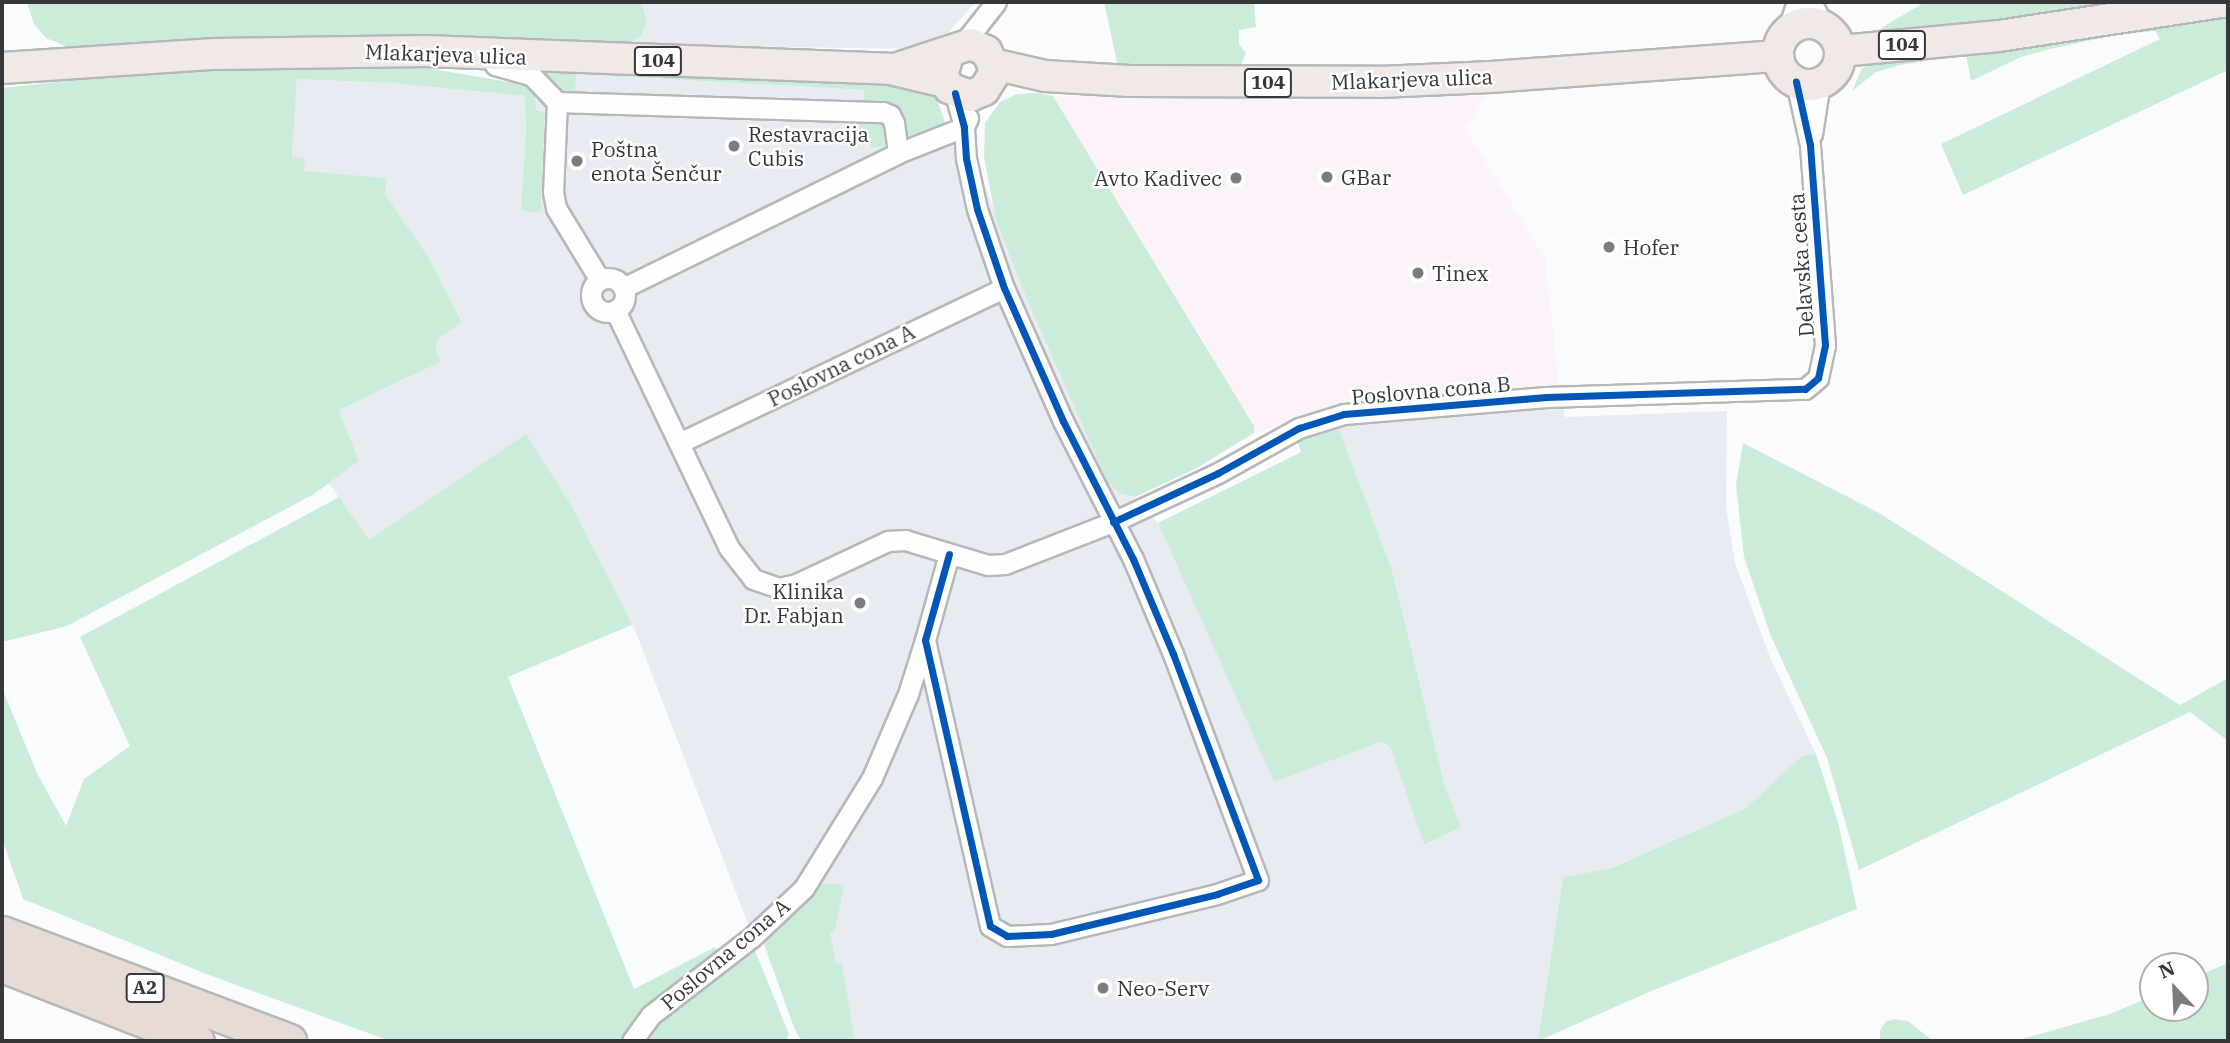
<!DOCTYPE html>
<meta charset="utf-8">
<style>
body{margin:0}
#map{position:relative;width:2230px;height:1043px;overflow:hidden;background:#fafbfd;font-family:"IBM Plex Serif",serif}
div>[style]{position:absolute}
.commercial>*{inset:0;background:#fcf2fa}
.built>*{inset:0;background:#e8ebf1}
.green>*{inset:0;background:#ccecda}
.roads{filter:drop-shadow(2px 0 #b6b7b8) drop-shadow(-2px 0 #b6b7b8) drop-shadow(0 2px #b6b7b8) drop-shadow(0 -2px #b6b7b8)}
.minor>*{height:19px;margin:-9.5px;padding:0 9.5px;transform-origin:9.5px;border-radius:9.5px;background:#fefeff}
.minor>.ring{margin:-9.5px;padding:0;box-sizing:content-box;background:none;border:19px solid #fefeff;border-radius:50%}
.primary>*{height:30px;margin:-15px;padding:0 15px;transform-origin:15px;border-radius:15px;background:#f0e9e6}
.primary>.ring{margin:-15px;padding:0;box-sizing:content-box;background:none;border:30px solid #f0e9e6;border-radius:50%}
.motorway>*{height:33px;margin:-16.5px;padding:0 16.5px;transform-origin:16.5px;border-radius:16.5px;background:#e6dbd5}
.cycleway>*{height:7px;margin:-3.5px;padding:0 3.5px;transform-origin:3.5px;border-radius:3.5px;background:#0057b8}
.dots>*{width:19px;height:19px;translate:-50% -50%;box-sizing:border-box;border:4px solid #fff;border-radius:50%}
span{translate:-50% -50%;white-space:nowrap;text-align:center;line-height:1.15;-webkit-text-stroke:5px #fff;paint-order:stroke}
.shield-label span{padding:2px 5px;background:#fff;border:2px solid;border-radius:5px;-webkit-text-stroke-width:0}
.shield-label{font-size:19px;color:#363739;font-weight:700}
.street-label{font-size:21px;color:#363739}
.poi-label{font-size:21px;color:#363739}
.left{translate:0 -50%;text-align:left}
.right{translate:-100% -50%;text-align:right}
.frame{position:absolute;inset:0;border:4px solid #363739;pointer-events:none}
.north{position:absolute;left:2139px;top:952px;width:70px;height:70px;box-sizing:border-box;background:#fff;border:2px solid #afafb0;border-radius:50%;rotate:337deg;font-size:19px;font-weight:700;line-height:28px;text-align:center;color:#363739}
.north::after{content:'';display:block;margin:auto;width:24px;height:32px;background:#7b7c7e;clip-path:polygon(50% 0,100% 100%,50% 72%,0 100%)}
</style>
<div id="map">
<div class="commercial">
<i style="clip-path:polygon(1053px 96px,1249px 97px,1279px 101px,1486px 96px,1465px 129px,1545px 258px,1559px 386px,1328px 409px,1254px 433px,1254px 426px,1182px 306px)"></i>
</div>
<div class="built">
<i style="clip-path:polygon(642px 2px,976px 2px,933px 49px,626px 45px,641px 36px,647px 22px)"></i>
<i style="clip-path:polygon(576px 74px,865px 90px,947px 128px,965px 131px,1027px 300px,1108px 483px,1121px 494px,1135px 497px,1158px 523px,1274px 781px,1380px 742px,1391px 749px,1424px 845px,1461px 827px,1445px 787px,1392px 570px,1339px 429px,1336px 408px,1559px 386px,1565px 417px,1727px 411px,1726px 507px,1735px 563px,1771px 660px,1816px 754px,1802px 757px,1746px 808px,1612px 868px,1563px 877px,1538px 1041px,855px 1041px,842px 964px,836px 965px,819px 885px,802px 902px,750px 929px,635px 630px,620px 605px,368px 540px,329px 483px,359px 461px,339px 410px,411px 376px,438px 339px,462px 321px,427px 255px,385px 194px,304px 171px,292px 157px,297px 79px,391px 83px,525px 96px,526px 136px,541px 209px,545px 114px,535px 110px,535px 91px,574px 91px)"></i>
</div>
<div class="green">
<i style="clip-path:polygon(27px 2px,642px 2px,647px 22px,641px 36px,626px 45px,73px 49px,46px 38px,34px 24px)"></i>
<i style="clip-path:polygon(1104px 2px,1254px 2px,1256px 27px,1239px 30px,1239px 44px,1246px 53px,1240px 67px,1118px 67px)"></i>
<i style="clip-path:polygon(1925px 2px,2032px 3px,2166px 2px,2052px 19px,1868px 36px)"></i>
<i style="clip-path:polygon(2228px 11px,2228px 70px,1963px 195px,1941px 144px,2160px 39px,2155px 31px,2115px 35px,2046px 50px,2021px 57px,1971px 81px,1966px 54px,1901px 65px,1876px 72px,1852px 91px,1862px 68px,1880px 60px)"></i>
<i style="clip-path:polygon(209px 65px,415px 66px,526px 85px,535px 91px,536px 110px,545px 113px,541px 210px,534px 213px,521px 210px,526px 136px,525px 96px,391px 83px,297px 79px,292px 157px,305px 158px,304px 171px,386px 178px,385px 194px,427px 255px,462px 322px,438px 339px,435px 347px,440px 362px,339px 410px,359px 461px,314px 494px,67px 626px,2px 642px,2px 88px)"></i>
<i style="clip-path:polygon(540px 69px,873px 79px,928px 90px,937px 100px,947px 128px,908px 137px,902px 122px,864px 104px,864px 90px,576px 74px,575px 91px,560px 91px)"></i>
<i style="clip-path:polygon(1036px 93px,1053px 96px,1254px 426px,1254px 433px,1195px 469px,1135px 497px,1121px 494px,1108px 483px,1027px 300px,996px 220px,984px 157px,985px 123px,1000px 102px,1017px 94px)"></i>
<i style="clip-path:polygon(859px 121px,889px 123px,889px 140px,884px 146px,871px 148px,872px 138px,859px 138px)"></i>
<i style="clip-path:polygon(1339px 429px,1392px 570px,1445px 787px,1461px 827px,1424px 845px,1391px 749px,1385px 744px,1380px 742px,1274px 782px,1158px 523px,1301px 452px,1297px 440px,1321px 430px)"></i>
<i style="clip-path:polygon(526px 434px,574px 510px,632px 625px,508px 677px,634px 989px,715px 947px,719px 952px,642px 1015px,621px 1041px,390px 1041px,209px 975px,23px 899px,2px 838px,2px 688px,37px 773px,66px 826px,84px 779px,130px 746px,80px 637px,339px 497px,369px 540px)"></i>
<i style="clip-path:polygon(1743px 443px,1879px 513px,2180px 705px,2228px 678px,2228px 741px,2190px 712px,1859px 870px,1827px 758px,1770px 634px,1744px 557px,1736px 485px)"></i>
<i style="clip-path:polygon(1816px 754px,1838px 822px,1857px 909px,1649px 992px,1538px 1041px,1563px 877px,1612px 868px,1746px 808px,1802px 756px)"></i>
<i style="clip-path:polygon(831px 883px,844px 885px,835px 930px,830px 933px,836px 964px,842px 963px,855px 1041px,802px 1041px,795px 1030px,762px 939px,819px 885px)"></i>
<i style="clip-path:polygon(753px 946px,789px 1034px,786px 1041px,640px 1041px,671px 1009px)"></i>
<i style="clip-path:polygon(2228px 963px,2228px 1041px,2015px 1041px,2110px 1014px,2153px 996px,2153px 1008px,2195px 1008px,2195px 977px)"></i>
<i style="clip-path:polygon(1894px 1019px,1908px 1021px,1933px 1041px,1880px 1041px,1880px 1031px,1885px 1022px)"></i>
</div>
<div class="roads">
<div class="minor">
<i style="left:1811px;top:2px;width:26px;rotate:62deg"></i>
<i style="left:1786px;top:34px;width:34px;rotate:-71deg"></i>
<i style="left:963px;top:44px;width:53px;rotate:-51.8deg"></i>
<i style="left:495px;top:65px;width:37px;rotate:16deg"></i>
<i style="left:531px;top:75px;width:37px;rotate:46deg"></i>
<i style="left:557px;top:102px;width:90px;rotate:92.5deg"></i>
<i style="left:553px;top:192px;width:16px;rotate:79deg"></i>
<i style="left:556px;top:208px;width:84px;rotate:58.6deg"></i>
<i style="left:557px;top:102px;width:326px;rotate:1.8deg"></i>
<i style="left:883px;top:112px;width:8px;rotate:23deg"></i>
<i style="left:890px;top:115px;width:9px;rotate:63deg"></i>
<i style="left:894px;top:123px;width:30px;rotate:82deg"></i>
<i style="left:1812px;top:134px;width:52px;rotate:-81.1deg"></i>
<i class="ring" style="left:591px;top:278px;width:15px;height:15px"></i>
<i style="left:623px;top:288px;width:306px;rotate:-26.1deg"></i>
<i style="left:898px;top:153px;width:71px;rotate:-21.5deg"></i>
<i style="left:964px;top:127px;width:10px;rotate:-66deg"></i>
<i style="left:615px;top:310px;width:264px;rotate:64.4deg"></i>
<i style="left:729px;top:548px;width:39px;rotate:52deg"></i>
<i style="left:753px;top:579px;width:28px;rotate:19deg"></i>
<i style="left:779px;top:588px;width:17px;rotate:-13deg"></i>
<i style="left:796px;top:584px;width:102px;rotate:-25.1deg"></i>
<i style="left:888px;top:541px;width:17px;rotate:-3deg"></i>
<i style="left:905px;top:540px;width:87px;rotate:16.8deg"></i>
<i style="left:988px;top:565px;width:17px;rotate:-3deg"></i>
<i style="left:1005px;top:564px;width:116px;rotate:-21.3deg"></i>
<i style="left:1113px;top:522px;width:116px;rotate:-25deg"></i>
<i style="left:1218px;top:473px;width:93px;rotate:-29.1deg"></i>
<i style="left:1299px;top:428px;width:47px;rotate:-17.3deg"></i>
<i style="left:1344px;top:414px;width:203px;rotate:-4.8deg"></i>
<i style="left:1546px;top:397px;width:259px;rotate:-1.8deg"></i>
<i style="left:1805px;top:389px;width:17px;rotate:-40deg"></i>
<i style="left:1818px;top:378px;width:34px;rotate:-78deg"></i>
<i style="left:1825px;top:345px;width:201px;rotate:-94.3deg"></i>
<i style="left:1810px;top:145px;width:65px;rotate:-102.5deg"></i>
<i style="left:679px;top:443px;width:360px;rotate:-25.5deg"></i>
<i style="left:949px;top:554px;width:89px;rotate:105.6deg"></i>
<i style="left:925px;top:640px;width:293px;rotate:77.2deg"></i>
<i style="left:990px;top:926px;width:20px;rotate:30deg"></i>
<i style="left:1007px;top:936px;width:44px;rotate:-2.6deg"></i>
<i style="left:1051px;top:934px;width:171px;rotate:-13.5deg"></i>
<i style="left:1217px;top:894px;width:43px;rotate:-18.9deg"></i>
<i style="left:1258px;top:880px;width:241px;rotate:-110.6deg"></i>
<i style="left:1173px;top:654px;width:103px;rotate:-112.8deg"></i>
<i style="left:1133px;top:559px;width:155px;rotate:-116.9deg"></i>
<i style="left:1063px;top:421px;width:145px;rotate:-113.9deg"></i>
<i style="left:1004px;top:288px;width:83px;rotate:-108.9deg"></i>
<i style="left:977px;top:209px;width:52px;rotate:-102.2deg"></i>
<i style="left:966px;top:158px;width:31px;rotate:-94deg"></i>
<i style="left:964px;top:127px;width:35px;rotate:-105deg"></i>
<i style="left:632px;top:1041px;width:32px;rotate:-54deg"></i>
<i style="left:651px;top:1015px;width:128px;rotate:-37.7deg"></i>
<i style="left:752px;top:937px;width:71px;rotate:-43.3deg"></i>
<i style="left:804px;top:888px;width:129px;rotate:-58.3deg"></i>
<i style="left:872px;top:778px;width:91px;rotate:-66.8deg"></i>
<i style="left:908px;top:694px;width:57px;rotate:-72.5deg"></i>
</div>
<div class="primary">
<i class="ring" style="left:1778px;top:23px;width:32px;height:32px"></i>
<i style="left:1841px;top:51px;width:159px;rotate:-5.4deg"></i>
<i style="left:1999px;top:36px;width:226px;rotate:-8.7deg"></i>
<i style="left:993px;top:64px;width:53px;rotate:13deg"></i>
<i style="left:1045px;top:76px;width:85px;rotate:3.4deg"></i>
<i style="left:1130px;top:81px;width:250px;rotate:0.2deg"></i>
<i style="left:1380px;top:82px;width:111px;rotate:-2.6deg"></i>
<i style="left:1491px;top:77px;width:288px;rotate:-4.2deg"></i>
<i style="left:2px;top:68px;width:213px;rotate:-3.8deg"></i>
<i style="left:215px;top:54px;width:210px;rotate:-0.8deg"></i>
<i style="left:425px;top:51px;width:465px;rotate:2.2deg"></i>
<i style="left:890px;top:69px;width:57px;rotate:13.3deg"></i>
<i style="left:898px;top:68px;width:77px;rotate:-18.2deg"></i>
<i style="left:971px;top:44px;width:17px;rotate:25deg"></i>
<i style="left:986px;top:51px;width:15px;rotate:62deg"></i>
<i style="left:993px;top:64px;width:10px;rotate:84deg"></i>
<i style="left:994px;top:74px;width:19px;rotate:122deg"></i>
<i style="left:984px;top:90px;width:15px;rotate:157deg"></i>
<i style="left:970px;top:96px;width:22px;rotate:-159deg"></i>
<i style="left:949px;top:88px;width:15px;rotate:-118deg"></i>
<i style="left:942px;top:75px;width:24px;rotate:-73deg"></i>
</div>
<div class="motorway">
<i style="left:2px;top:933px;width:307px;rotate:20.6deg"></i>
<i style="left:2px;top:965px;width:209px;rotate:21.3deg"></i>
</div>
</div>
<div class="cycleway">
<i style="left:1113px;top:522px;width:116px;rotate:-25deg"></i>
<i style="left:1218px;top:473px;width:93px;rotate:-29.1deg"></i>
<i style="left:1299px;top:428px;width:47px;rotate:-17.3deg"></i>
<i style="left:1344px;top:414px;width:203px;rotate:-4.8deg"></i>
<i style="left:1546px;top:397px;width:259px;rotate:-1.8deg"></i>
<i style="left:1805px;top:389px;width:17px;rotate:-40deg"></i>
<i style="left:1818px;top:378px;width:34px;rotate:-78deg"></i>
<i style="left:1825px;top:345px;width:201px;rotate:-94.3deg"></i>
<i style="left:1810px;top:145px;width:65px;rotate:-102.5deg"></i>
<i style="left:949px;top:554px;width:89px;rotate:105.6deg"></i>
<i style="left:925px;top:640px;width:293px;rotate:77.2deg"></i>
<i style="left:990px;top:926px;width:20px;rotate:30deg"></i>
<i style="left:1007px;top:936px;width:44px;rotate:-2.6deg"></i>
<i style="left:1051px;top:934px;width:171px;rotate:-13.5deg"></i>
<i style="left:1217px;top:894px;width:43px;rotate:-18.9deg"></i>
<i style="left:1258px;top:880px;width:241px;rotate:-110.6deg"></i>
<i style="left:1173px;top:654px;width:103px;rotate:-112.8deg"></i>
<i style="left:1133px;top:559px;width:155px;rotate:-116.9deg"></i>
<i style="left:1063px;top:421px;width:145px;rotate:-113.9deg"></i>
<i style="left:1004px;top:288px;width:83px;rotate:-108.9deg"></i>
<i style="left:977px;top:209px;width:52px;rotate:-102.2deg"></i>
<i style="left:966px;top:158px;width:31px;rotate:-94deg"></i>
<i style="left:964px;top:127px;width:35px;rotate:-105deg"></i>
</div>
<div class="dots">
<i style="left:734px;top:146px;background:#7b7c7e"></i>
<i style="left:577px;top:161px;background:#7b7c7e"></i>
<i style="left:1327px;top:177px;background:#7b7c7e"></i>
<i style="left:1236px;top:178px;background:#7b7c7e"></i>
<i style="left:1609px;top:247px;background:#7b7c7e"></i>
<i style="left:1418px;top:273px;background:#7b7c7e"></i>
<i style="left:860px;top:603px;background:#7b7c7e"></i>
<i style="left:1103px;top:988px;background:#7b7c7e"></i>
</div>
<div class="shield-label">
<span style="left:1902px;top:45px">104</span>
<span style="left:658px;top:61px">104</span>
<span style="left:1268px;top:83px">104</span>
<span style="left:145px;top:988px">A2</span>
</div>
<div class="street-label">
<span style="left:446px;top:54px;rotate:2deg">Mlakarjeva ulica</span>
<span style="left:1412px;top:79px;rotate:-2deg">Mlakarjeva ulica</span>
<span style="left:1801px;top:265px;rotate:-94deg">Delavska cesta</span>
<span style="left:841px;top:365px;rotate:-26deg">Poslovna cona A</span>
<span style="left:1431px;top:390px;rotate:-5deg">Poslovna cona B</span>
<span style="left:725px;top:954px;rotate:-40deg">Poslovna cona A</span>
</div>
<div class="poi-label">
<span class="left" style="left:748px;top:146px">Restavracija<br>Cubis</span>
<span class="left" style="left:591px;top:161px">Poštna<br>enota Šenčur</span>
<span class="left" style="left:1341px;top:177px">GBar</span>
<span class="right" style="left:1222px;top:178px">Avto Kadivec</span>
<span class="left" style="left:1623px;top:247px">Hofer</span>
<span class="left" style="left:1432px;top:273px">Tinex</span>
<span class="right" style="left:844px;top:603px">Klinika<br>Dr. Fabjan</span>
<span class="left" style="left:1117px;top:988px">Neo-Serv</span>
</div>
<div class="frame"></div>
<div class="north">N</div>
</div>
